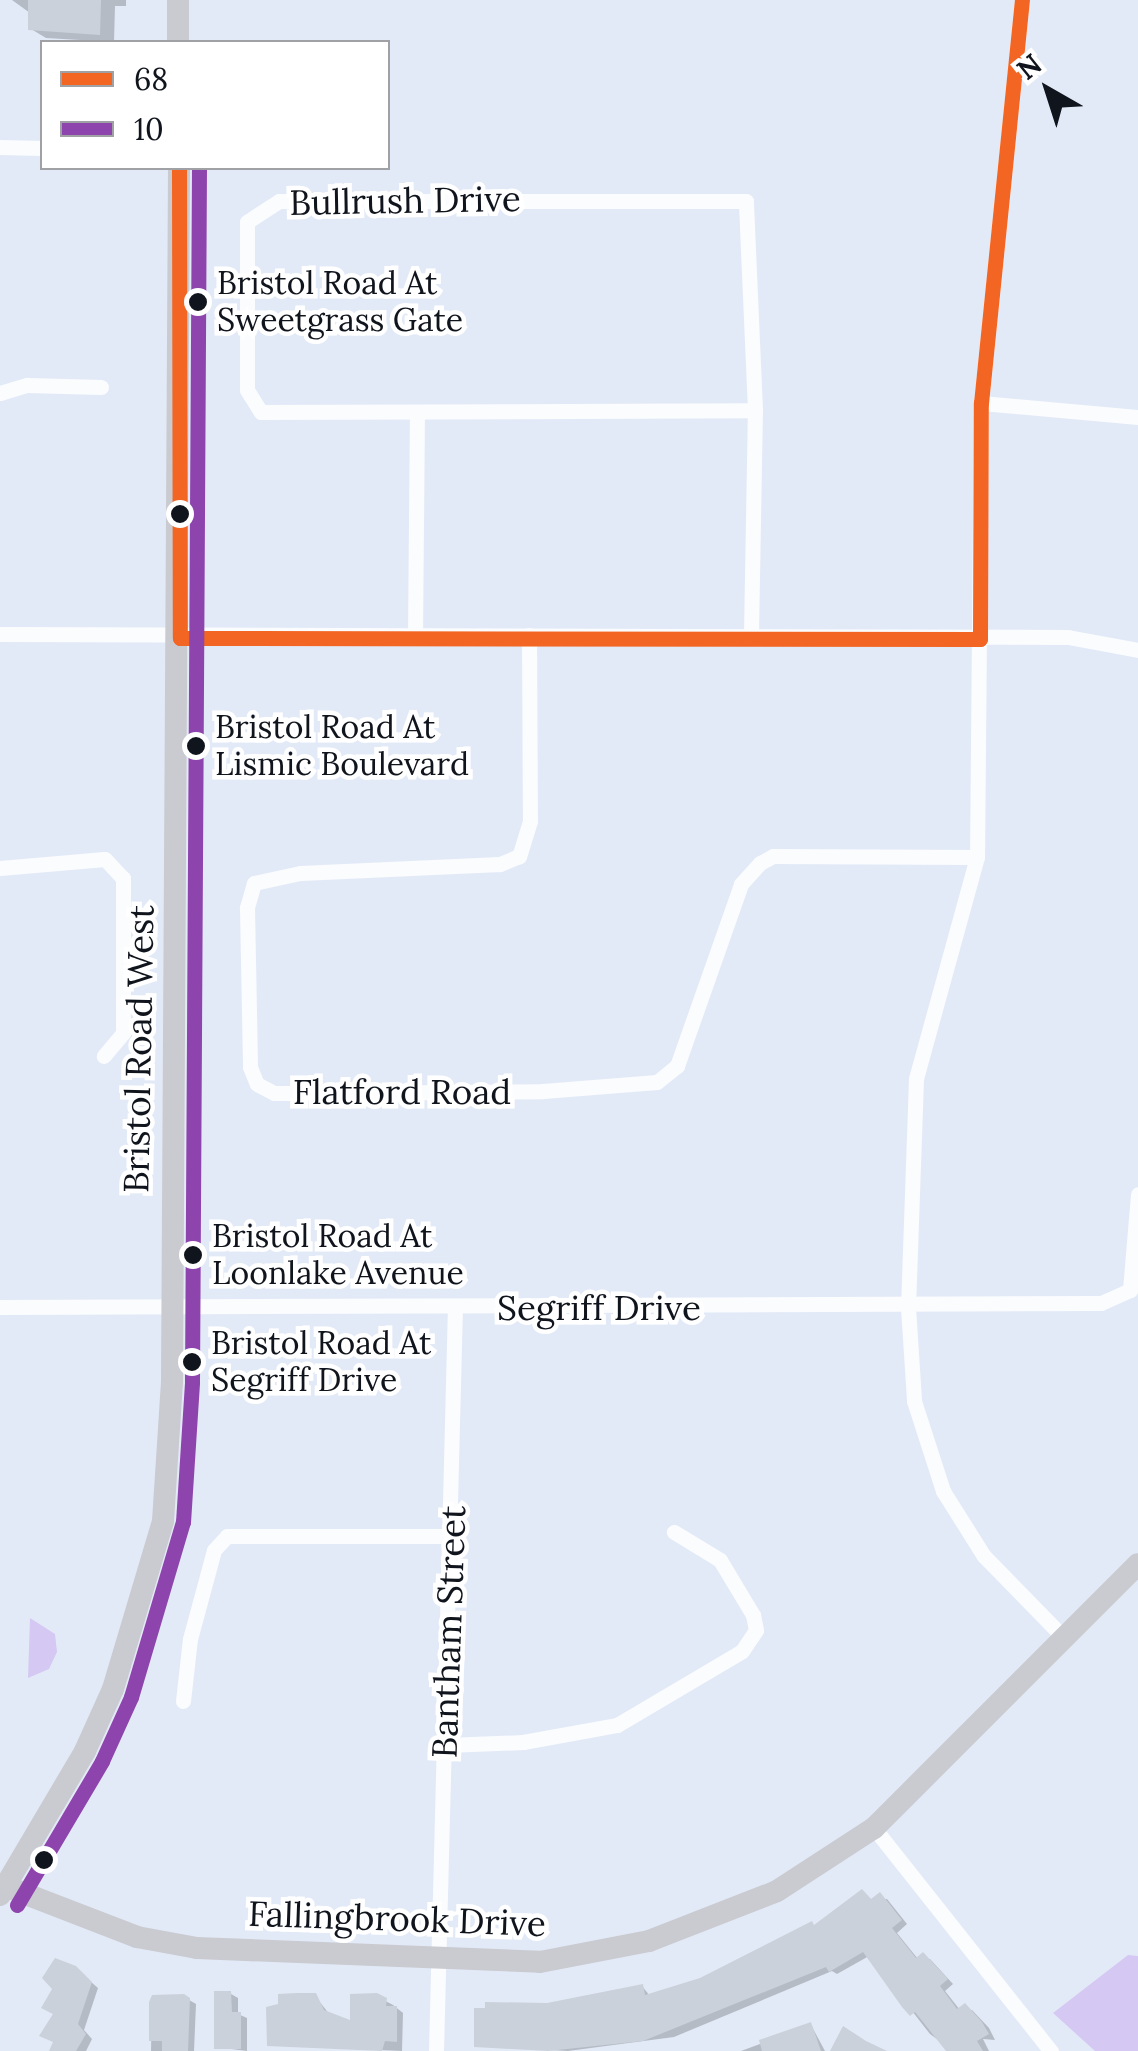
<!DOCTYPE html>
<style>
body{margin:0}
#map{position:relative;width:1138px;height:2051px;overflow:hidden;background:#e3eaf7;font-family:Lora,serif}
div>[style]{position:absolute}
.green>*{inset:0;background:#d5c8f3}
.shadow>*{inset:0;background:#0003}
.building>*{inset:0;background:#cad1da}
.street>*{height:15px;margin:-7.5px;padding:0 7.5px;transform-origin:7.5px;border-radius:7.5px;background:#fbfcfe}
.secondary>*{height:22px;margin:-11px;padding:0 11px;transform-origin:11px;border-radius:11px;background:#cacbd1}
.bus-1>*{height:15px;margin:-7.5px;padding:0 7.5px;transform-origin:7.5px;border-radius:7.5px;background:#f26522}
.bus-2>*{height:15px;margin:-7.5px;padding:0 7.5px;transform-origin:7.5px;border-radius:7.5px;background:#8e44ad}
.dots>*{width:28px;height:28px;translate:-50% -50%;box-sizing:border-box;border:5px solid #fff;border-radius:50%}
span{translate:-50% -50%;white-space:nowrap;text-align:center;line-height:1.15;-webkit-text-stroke:9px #fff;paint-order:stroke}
.bus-label{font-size:32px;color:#10141c}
.left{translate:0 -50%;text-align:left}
.street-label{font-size:35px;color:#10141c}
.legend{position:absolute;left:40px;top:40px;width:350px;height:130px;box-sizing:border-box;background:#fff;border:2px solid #9fa1a4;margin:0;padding:12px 18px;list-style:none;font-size:30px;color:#10141c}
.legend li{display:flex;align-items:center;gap:20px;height:50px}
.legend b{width:50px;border:2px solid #9fa1a4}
.north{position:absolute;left:998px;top:40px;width:100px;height:100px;-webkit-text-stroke:8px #fff;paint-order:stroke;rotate:321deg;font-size:28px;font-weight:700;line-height:40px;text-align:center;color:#10141c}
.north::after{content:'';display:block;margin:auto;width:35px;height:45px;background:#10141c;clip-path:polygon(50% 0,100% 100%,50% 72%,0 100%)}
</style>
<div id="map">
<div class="green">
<i style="clip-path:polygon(30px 1618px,55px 1634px,57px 1652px,49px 1669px,28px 1678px)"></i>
<i style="clip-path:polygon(1128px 1955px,1138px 1956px,1138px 2051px,1095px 2051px,1053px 2013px)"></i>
</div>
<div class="shadow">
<i style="clip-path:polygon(12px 0,126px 0,126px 6px,115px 6px,114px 42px,46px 38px,31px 29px,30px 13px)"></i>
<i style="clip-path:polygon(862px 1892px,873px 1901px,887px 1899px,907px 1924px,897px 1933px,918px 1959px,930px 1959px,953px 1984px,945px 1991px,960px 2010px,972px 2010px,989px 2028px,995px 2040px,983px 2039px,989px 2051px,953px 2051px,930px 2034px,869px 1956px,837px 1974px,832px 1971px,674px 2037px,568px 2051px,476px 2046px,585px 2000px,642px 1986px,650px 1996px,701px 1980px,817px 1927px)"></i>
<i style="clip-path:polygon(75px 1968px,98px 1988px,84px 2030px,92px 2039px,86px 2051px,52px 2051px,57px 2014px)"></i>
<i style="clip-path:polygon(231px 1994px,238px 1998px,238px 2014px,247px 2018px,247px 2051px,216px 2047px)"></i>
<i style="clip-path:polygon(315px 1996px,330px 2015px,352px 2024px,376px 1996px,393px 2005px,403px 2013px,402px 2051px,269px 2045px)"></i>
<i style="clip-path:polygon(184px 1997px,196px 2004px,194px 2051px,151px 2051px,152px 2002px)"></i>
<i style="clip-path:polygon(811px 2025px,825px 2051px,741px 2051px)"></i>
</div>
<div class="building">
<i style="clip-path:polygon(28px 0,101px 0,100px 35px,28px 30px)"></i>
<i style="clip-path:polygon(862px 1889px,871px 1899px,880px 1892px,902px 1920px,892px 1928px,916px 1958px,923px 1952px,948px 1979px,940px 1986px,957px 2009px,965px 2003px,982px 2022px,989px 2034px,977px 2041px,983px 2051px,946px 2051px,915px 2012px,910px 2016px,902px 2007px,863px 1952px,829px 1972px,826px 1967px,643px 2041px,548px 2051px,474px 2047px,474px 2008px,485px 2008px,485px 2002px,547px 2003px,643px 1984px,645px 1995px,700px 1978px,812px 1921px,814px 1925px)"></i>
<i style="clip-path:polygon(55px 1958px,76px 1966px,92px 1982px,78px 2024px,86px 2034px,76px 2051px,49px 2051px,53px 2042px,39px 2036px,53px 2014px,41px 2008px,52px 1989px,42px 1978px)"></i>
<i style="clip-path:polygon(214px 1991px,231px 1991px,232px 2012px,241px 2012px,241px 2049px,214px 2049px)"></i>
<i style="clip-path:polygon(297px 1993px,316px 1993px,324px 2010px,350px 2020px,350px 1994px,377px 1993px,387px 1998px,386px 2006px,397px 2006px,397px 2042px,385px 2041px,382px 2051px,267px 2046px,266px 2007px,278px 2004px,278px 1994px)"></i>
<i style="clip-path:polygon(184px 1994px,190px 1998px,188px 2051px,162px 2051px,162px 2041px,149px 2041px,149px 2002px,152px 1995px)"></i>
<i style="clip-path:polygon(811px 2022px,821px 2051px,762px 2051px,759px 2040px)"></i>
<i style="clip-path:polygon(843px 2026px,866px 2041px,887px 2051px,830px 2051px)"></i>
</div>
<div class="street">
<i style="left:1022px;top:0;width:405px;rotate:95.8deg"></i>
<i style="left:981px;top:403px;width:454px;rotate:90.5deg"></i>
<i style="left:977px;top:857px;width:230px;rotate:105.4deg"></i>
<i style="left:916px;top:1079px;width:228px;rotate:92deg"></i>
<i style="left:908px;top:1307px;width:94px;rotate:86.3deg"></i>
<i style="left:914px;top:1401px;width:95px;rotate:72.1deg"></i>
<i style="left:943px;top:1491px;width:77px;rotate:57.8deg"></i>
<i style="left:984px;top:1556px;width:115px;rotate:45.7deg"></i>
<i style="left:0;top:147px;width:42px;rotate:1.4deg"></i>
<i style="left:0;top:393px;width:28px;rotate:-17deg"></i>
<i style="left:27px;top:385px;width:74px;rotate:1.5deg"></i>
<i style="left:981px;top:403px;width:158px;rotate:5.1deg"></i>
<i style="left:0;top:634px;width:1068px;rotate:0.16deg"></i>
<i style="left:1068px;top:637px;width:71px;rotate:10.5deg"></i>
<i style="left:529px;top:635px;width:186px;rotate:89.7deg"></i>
<i style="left:530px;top:821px;width:37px;rotate:107deg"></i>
<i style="left:519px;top:856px;width:21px;rotate:157deg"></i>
<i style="left:500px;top:864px;width:200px;rotate:177.4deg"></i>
<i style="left:300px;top:873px;width:47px;rotate:167.7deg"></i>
<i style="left:254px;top:883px;width:26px;rotate:106deg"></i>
<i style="left:247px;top:908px;width:159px;rotate:88.9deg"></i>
<i style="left:250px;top:1067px;width:18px;rotate:68deg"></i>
<i style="left:257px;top:1084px;width:19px;rotate:28deg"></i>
<i style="left:274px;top:1093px;width:57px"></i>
<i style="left:331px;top:1093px;width:212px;rotate:-0.5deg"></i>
<i style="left:543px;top:1091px;width:114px;rotate:-4.5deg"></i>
<i style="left:657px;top:1082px;width:26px;rotate:-39deg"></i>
<i style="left:677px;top:1066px;width:193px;rotate:-70.6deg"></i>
<i style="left:741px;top:884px;width:28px;rotate:-48deg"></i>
<i style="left:760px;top:863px;width:15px;rotate:-28deg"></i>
<i style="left:773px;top:856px;width:204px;rotate:0.3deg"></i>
<i style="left:751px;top:635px;width:225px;rotate:-89deg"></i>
<i style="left:755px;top:410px;width:209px;rotate:-92.5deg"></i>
<i style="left:746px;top:201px;width:467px;rotate:180deg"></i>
<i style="left:279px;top:201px;width:38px;rotate:147deg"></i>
<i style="left:247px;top:222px;width:168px;rotate:90deg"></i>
<i style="left:247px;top:390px;width:26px;rotate:58deg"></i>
<i style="left:261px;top:412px;width:494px;rotate:-0.2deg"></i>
<i style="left:415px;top:638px;width:224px;rotate:-89.5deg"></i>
<i style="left:0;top:868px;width:105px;rotate:-4.9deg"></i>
<i style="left:105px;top:859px;width:26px;rotate:47deg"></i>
<i style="left:123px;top:878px;width:155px;rotate:90deg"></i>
<i style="left:123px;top:1033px;width:30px;rotate:130deg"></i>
<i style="left:0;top:1307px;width:1101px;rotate:-0.21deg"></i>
<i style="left:1101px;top:1303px;width:32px;rotate:-24deg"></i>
<i style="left:1130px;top:1290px;width:96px;rotate:-85.2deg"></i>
<i style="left:183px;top:1701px;width:62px;rotate:-83.6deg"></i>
<i style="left:190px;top:1639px;width:92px;rotate:-74.9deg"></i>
<i style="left:214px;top:1550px;width:19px;rotate:-47deg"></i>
<i style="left:227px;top:1536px;width:225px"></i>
<i style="left:446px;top:1745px;width:77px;rotate:-2.2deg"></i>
<i style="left:523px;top:1742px;width:96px;rotate:-10.3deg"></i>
<i style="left:617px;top:1725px;width:145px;rotate:-30.6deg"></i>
<i style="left:742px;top:1651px;width:25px;rotate:-56deg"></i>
<i style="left:756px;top:1630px;width:15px;rotate:-101deg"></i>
<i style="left:753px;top:1615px;width:64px;rotate:-121deg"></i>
<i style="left:720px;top:1560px;width:54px;rotate:-148.7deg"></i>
<i style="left:874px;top:1828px;width:285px;rotate:51.6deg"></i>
<i style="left:436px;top:2051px;width:743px;rotate:-88.54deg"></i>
</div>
<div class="secondary">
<i style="left:178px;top:0;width:42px;rotate:90deg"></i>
<i style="left:5px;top:1886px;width:142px;rotate:21.1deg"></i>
<i style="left:137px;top:1937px;width:61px;rotate:10.4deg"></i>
<i style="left:197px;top:1948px;width:343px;rotate:2.3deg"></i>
<i style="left:540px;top:1962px;width:111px;rotate:-10.9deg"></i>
<i style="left:649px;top:1941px;width:137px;rotate:-21.3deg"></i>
<i style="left:777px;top:1891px;width:116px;rotate:-33deg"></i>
<i style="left:874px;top:1828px;width:373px;rotate:-45deg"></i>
<i style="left:0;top:1895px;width:167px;rotate:-59.4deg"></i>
<i style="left:85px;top:1751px;width:68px;rotate:-65.7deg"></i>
<i style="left:113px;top:1689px;width:175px;rotate:-73.4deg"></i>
<i style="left:163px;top:1521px;width:139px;rotate:-86.3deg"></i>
<i style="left:172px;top:1382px;width:1214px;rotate:-89.67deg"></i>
</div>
<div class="bus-1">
<i style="left:179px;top:168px;width:470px;rotate:89.9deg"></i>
<i style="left:180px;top:638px;width:800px;rotate:0.07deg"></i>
<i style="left:980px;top:639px;width:236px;rotate:-89.8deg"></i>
<i style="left:981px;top:403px;width:405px;rotate:-84.2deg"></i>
</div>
<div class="bus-2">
<i style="left:17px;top:1905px;width:167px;rotate:-59.4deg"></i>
<i style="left:102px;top:1761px;width:70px;rotate:-65.6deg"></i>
<i style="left:131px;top:1697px;width:183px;rotate:-73.5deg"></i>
<i style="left:183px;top:1522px;width:140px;rotate:-86.3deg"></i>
<i style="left:192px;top:1382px;width:1214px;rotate:-89.67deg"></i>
</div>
<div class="dots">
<i style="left:198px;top:302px;background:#10141c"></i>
<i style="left:180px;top:514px;background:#10141c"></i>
<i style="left:196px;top:746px;background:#10141c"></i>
<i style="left:193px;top:1255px;background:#10141c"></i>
<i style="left:192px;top:1362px;background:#10141c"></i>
<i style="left:44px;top:1860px;background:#10141c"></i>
</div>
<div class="bus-label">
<span class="left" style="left:217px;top:302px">Bristol Road At<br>Sweetgrass Gate</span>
<span class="left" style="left:215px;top:746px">Bristol Road At<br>Lismic Boulevard</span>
<span class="left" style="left:212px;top:1255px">Bristol Road At<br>Loonlake Avenue</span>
<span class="left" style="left:211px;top:1362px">Bristol Road At<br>Segriff Drive</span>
</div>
<div class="street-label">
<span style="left:405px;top:201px;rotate:-1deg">Bullrush Drive</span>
<span style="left:139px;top:1049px;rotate:-89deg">Bristol Road West</span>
<span style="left:402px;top:1092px">Flatford Road</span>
<span style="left:599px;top:1308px">Segriff Drive</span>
<span style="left:449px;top:1632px;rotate:-88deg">Bantham Street</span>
<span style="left:397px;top:1919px;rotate:2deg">Fallingbrook Drive</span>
</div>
<ul class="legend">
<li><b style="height:12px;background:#f26522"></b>68</li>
<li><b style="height:12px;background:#8e44ad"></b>10</li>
</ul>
<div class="north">N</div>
</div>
